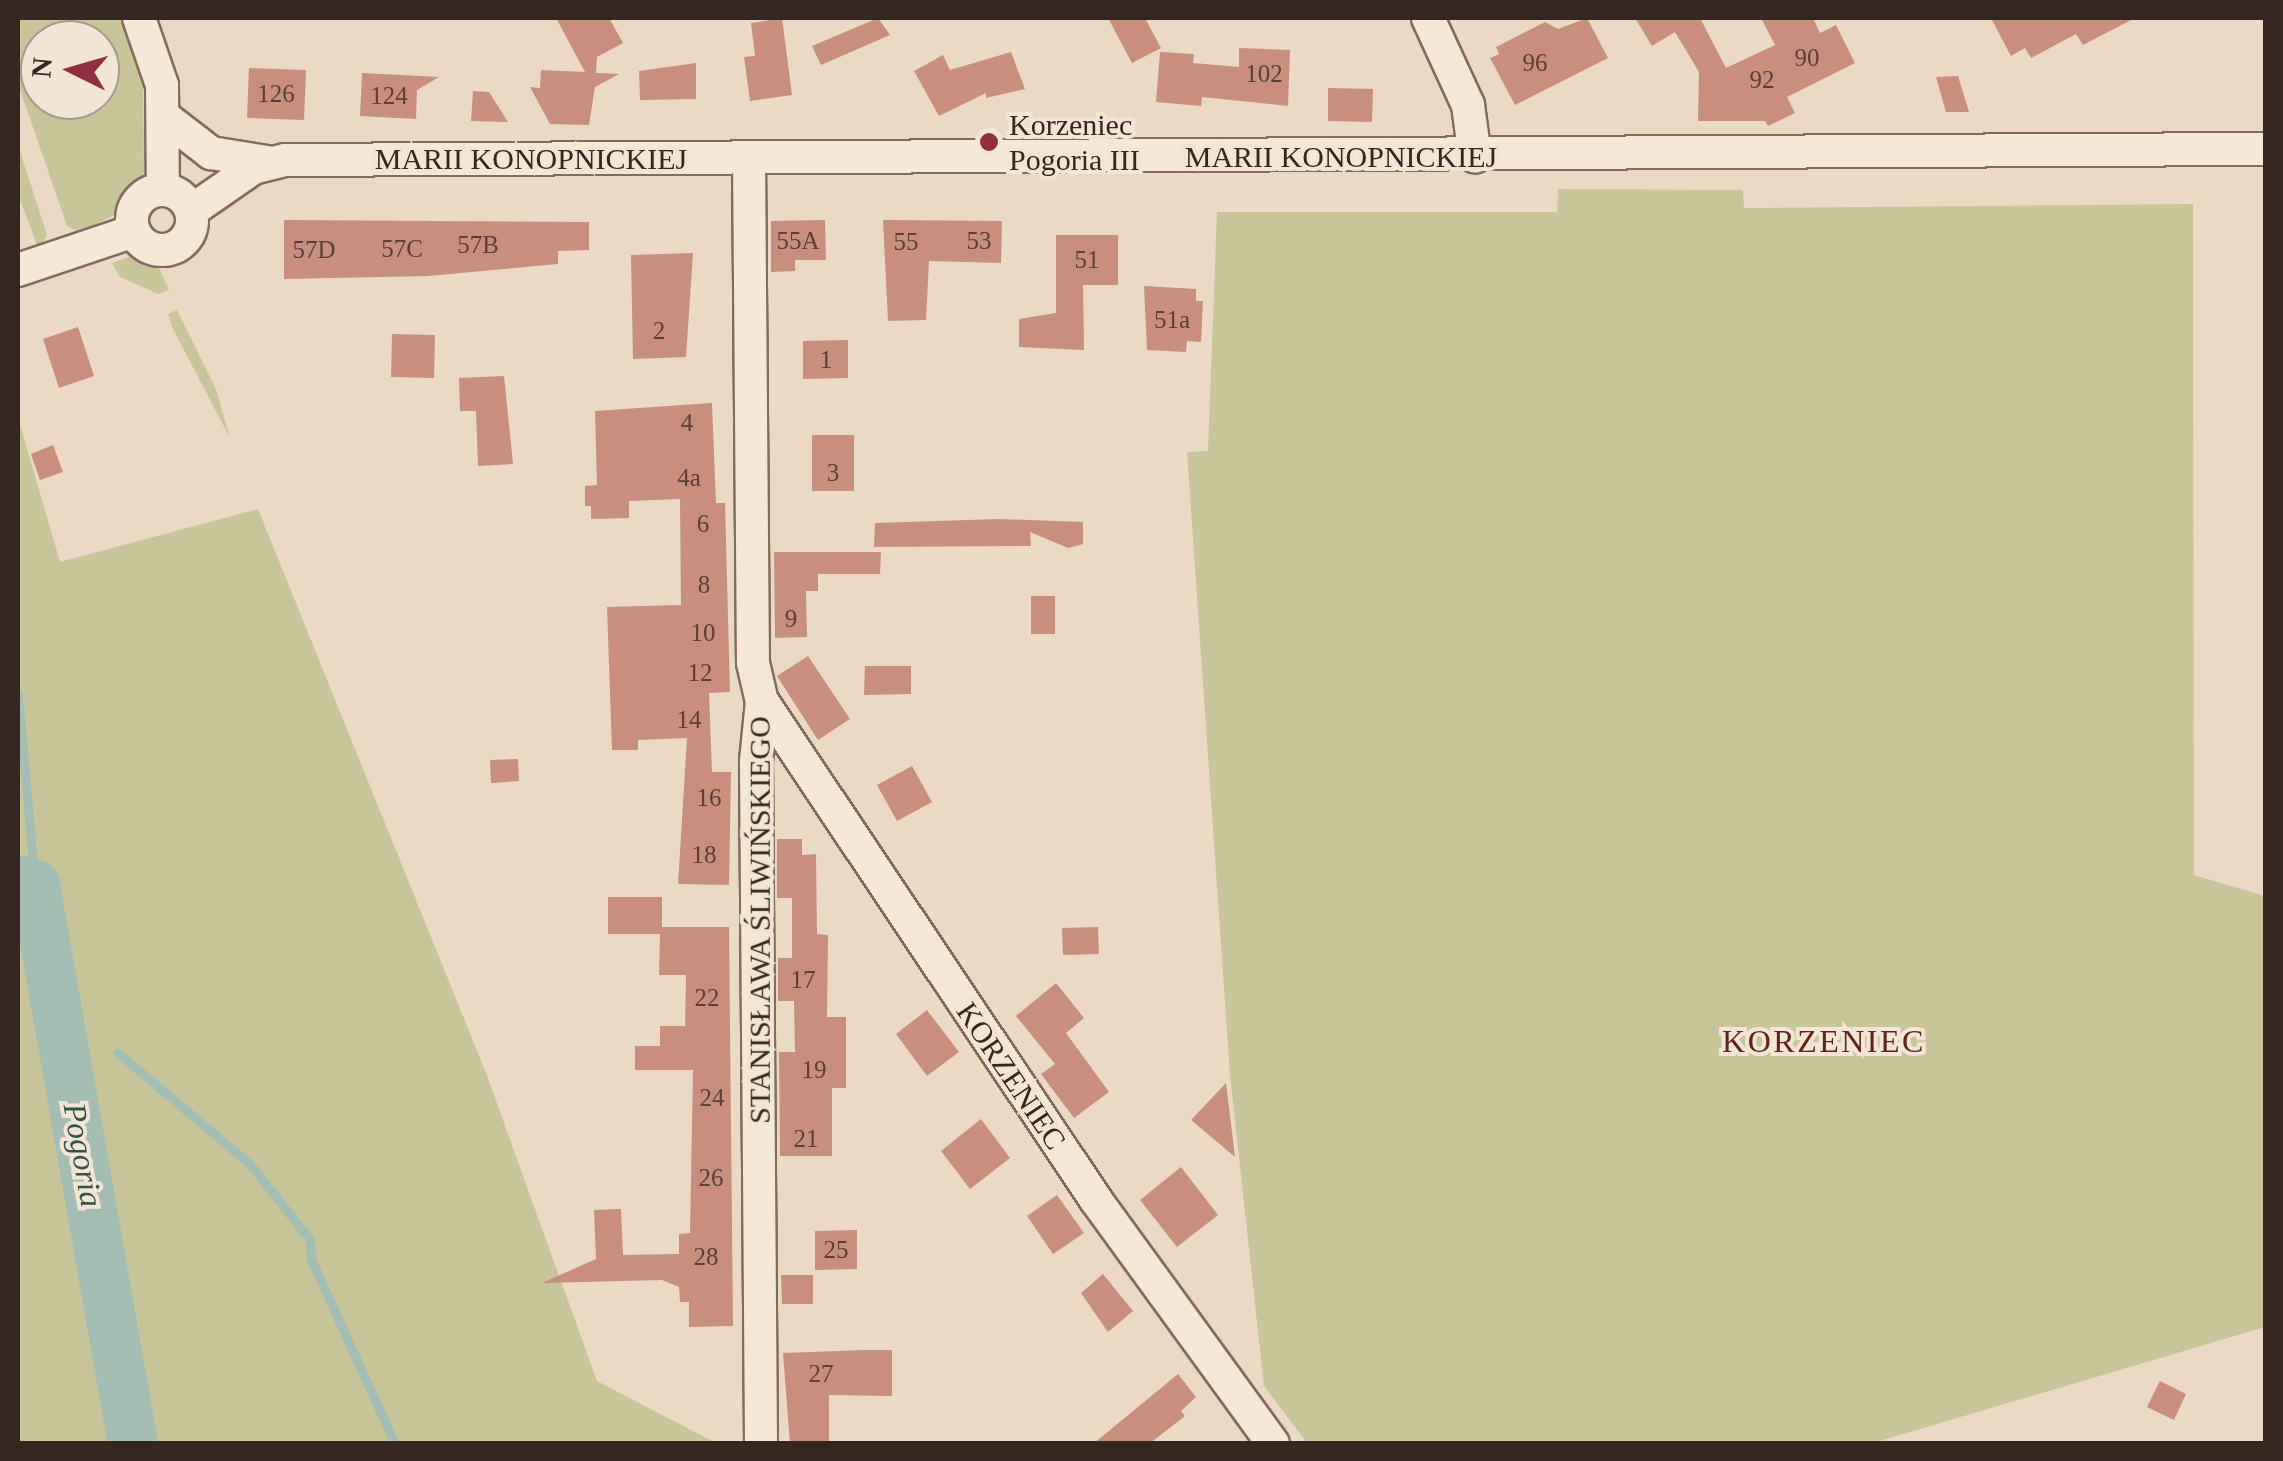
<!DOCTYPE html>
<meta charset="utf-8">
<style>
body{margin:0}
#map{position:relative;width:2283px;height:1461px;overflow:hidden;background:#ebd9c4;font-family:Georgia,serif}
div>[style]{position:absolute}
.green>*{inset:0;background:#c8c698}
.stream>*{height:9px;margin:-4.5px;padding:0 4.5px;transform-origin:4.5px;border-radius:4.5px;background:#a5beb3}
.river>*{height:50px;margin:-25px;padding:0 25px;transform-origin:25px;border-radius:25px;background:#a5beb3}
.building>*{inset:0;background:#c78f7c}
.roads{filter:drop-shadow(2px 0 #846b5c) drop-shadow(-2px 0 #846b5c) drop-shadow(0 2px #846b5c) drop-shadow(0 -2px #846b5c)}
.street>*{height:32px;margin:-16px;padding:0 16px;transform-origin:16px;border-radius:16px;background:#f6e8d6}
.street>.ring{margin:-16px;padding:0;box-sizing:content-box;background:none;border:32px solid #f6e8d6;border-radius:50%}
.dots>*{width:28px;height:28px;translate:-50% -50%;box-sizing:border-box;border:5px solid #f3e5d3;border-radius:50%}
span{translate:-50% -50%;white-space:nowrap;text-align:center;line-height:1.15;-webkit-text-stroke:8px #f3e5d3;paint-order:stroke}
.number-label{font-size:25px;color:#5a4036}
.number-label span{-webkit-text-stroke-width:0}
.poi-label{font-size:30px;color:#35261f}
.left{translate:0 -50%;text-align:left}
.street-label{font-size:30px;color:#35261f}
.neighbourhood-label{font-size:32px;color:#5f2421;letter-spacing:2.5px}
.water-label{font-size:32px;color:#2f544c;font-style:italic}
.frame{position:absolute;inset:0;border:20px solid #35261f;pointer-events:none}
.north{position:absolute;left:20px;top:20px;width:100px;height:100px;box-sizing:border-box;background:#f3e5d3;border:2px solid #a7998b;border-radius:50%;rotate:275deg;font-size:28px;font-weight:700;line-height:40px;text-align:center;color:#35261f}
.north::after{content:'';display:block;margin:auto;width:35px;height:45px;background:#8f2f3f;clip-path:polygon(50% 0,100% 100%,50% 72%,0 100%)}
</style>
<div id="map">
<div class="green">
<i style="clip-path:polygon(evenodd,18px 18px,125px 18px,143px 63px,144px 177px,115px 215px,79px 232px,67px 226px,18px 84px,18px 18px,40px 40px,100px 40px,100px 100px,40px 100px,40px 40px)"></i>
<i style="clip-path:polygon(18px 145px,47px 235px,39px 250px,18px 195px)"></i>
<i style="clip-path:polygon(1558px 189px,1743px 190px,1744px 208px,2193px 204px,2194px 875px,2265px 896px,2265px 1327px,1873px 1443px,1307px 1443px,1264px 1386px,1230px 1075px,1187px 452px,1208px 451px,1217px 212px,1557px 212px)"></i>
<i style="clip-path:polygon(131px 256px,159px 268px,169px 290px,158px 294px,120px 277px,112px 263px)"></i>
<i style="clip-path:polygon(177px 310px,216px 389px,230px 438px,173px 329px,168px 314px)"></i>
<i style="clip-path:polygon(18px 417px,60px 562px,258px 509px,486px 1073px,597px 1381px,716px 1443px,18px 1443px)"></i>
</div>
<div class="stream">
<i style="left:18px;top:695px;width:191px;rotate:84.9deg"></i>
<i style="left:118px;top:1053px;width:172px;rotate:40.1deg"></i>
<i style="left:250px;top:1164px;width:97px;rotate:51.7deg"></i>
<i style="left:310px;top:1240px;width:19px;rotate:87deg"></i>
<i style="left:311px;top:1259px;width:203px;rotate:65.6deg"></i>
</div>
<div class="river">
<i style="left:18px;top:880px;width:18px;rotate:16deg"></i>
<i style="left:35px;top:885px;width:568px;rotate:80.06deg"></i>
</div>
<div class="building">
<i style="clip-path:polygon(556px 18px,609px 18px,623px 43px,597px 57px,596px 73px,619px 74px,595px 87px,589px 125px,550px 124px,530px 87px,540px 88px,541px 70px,585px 72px)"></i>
<i style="clip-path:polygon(782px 18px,792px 95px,750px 101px,744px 57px,755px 56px,751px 23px)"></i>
<i style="clip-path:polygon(878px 18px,890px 35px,821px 65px,812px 46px)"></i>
<i style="clip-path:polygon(1108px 18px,1145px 18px,1161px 48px,1132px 63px)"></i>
<i style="clip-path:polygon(1587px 18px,1608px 58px,1515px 105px,1490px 58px,1499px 54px,1496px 47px,1545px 22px,1558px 29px)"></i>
<i style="clip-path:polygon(1635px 18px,1700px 18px,1726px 68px,1775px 45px,1761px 18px,1813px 18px,1820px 33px,1836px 25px,1855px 63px,1787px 97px,1795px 113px,1768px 126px,1765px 121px,1698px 121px,1699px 72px,1675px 32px,1652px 46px)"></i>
<i style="clip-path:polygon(1991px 18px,2135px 18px,2083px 45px,2076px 34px,2031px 58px,2025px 48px,2011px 56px)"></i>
<i style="clip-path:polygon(1239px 48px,1290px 50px,1288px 106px,1202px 97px,1201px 106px,1156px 102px,1160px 52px,1194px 54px,1193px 63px,1239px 67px)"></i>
<i style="clip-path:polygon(1011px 52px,1025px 89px,986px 98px,986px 93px,939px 116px,914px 71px,943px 55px,950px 70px)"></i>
<i style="clip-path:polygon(696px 63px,696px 99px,640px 100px,639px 71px)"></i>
<i style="clip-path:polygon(249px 68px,306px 70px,304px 120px,247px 118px)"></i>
<i style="clip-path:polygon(362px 73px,439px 77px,417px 90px,416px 119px,360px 116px)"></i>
<i style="clip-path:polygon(1958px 76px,1969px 112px,1946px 112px,1936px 77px)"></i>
<i style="clip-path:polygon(1328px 88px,1373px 89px,1372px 122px,1328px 121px)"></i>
<i style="clip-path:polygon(473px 91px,489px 92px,508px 122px,471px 121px)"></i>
<i style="clip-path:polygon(284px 220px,589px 222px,589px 250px,558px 251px,558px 264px,428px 276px,284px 279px)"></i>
<i style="clip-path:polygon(825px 220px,826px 260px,795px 260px,795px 271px,771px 272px,771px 221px)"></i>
<i style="clip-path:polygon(883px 220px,1002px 221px,1001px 263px,929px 261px,926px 320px,888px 321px)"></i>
<i style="clip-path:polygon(1056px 235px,1118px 235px,1118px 285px,1083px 285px,1084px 350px,1019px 347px,1019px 319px,1056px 313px)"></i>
<i style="clip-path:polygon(693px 253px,686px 357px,633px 359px,631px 255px)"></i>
<i style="clip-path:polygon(1144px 286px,1196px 289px,1196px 301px,1203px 301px,1201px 342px,1187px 341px,1186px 352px,1147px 350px)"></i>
<i style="clip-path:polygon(78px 327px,94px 376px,59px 388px,43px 339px)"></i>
<i style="clip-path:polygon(392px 334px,435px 335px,434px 378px,391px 377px)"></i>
<i style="clip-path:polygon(848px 340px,848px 378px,803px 379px,803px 341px)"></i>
<i style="clip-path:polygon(504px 376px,513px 464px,478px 466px,476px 411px,460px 411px,459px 378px)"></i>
<i style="clip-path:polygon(712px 403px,716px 503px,725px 503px,730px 692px,709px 693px,712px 772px,731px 772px,729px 885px,678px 884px,687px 738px,638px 740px,638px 750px,612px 750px,607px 607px,681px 605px,680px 499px,629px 501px,629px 518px,591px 519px,591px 506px,585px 506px,585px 486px,597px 485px,595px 411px)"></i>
<i style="clip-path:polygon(812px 435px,854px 435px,854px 491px,812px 491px)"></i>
<i style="clip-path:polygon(53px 445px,63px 472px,40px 480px,31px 454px)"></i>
<i style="clip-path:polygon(999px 519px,1083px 522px,1083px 544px,1068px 548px,1030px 532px,1031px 546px,874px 547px,875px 523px)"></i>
<i style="clip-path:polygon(774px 552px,881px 552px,880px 574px,818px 574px,818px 591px,806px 591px,807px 637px,775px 638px)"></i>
<i style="clip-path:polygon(1031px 596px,1055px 596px,1055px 634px,1031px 634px)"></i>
<i style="clip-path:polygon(808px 656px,850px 719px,818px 740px,777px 676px)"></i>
<i style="clip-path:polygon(865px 666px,911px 666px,911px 694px,864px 695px)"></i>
<i style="clip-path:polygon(518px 759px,519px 781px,491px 783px,490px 760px)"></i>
<i style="clip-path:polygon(912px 766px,932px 802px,897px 821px,877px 785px)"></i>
<i style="clip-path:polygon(777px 839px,802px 839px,802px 855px,816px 854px,817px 934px,828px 935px,827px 1017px,846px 1017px,846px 1088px,832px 1088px,832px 1156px,780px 1156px,779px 1052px,795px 1052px,794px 1001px,778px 1001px,778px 958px,792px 958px,792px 898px,777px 898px)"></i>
<i style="clip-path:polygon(608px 897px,662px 897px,662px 927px,729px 927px,733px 1326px,689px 1327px,689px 1302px,680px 1302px,679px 1287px,662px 1280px,542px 1283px,596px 1259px,594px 1210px,621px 1209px,623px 1255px,679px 1254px,679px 1234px,690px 1233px,693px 1070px,635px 1070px,635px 1046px,660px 1046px,660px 1026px,685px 1026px,686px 975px,659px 975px,660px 934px,608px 934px)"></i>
<i style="clip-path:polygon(1098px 927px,1099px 954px,1063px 955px,1062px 928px)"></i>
<i style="clip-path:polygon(1056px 983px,1084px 1018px,1066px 1033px,1109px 1092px,1074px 1118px,1041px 1074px,1055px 1064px,1016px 1016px)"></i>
<i style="clip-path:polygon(927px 1010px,959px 1052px,927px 1076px,896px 1034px)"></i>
<i style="clip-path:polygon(1226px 1083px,1235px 1157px,1191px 1120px)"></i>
<i style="clip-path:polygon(981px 1119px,1010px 1158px,970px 1189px,941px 1151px)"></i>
<i style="clip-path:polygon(1181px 1167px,1218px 1215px,1177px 1247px,1140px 1200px)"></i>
<i style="clip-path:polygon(1057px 1195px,1084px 1233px,1053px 1254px,1027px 1216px)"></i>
<i style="clip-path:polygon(857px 1230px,857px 1269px,815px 1270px,815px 1231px)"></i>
<i style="clip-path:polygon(1103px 1274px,1133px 1311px,1108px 1332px,1081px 1293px)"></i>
<i style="clip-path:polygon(781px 1275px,813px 1275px,813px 1304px,782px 1304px)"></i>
<i style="clip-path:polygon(866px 1350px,892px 1350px,892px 1396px,829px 1395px,829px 1444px,790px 1444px,783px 1353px)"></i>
<i style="clip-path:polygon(1178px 1374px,1196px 1397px,1181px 1411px,1185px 1416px,1149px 1444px,1093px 1444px)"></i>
<i style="clip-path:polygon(2160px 1381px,2186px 1394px,2174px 1420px,2147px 1407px)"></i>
</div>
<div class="roads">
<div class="street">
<i style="left:139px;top:18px;width:71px;rotate:71.1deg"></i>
<i style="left:162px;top:85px;width:105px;rotate:89.5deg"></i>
<i style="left:1428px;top:18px;width:96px;rotate:65.3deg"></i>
<i style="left:1468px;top:105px;width:52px;rotate:82.3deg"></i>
<i style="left:163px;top:116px;width:61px;rotate:37.6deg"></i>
<i style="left:211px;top:153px;width:57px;rotate:9.1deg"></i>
<i style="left:749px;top:157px;width:506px;rotate:89.55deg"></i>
<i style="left:753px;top:663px;width:39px;rotate:77deg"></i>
<i style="left:762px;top:701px;width:60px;rotate:95.7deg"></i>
<i style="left:756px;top:761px;width:683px;rotate:89.58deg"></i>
<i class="ring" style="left:132px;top:190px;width:28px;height:28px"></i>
<i style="left:191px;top:211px;width:75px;rotate:-34.7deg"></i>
<i style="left:253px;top:168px;width:33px;rotate:-14deg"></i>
<i style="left:285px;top:160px;width:1981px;rotate:-0.32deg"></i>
<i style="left:18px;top:270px;width:122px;rotate:-18.6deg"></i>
<i style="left:762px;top:701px;width:600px;rotate:56.2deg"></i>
<i style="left:1096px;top:1200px;width:301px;rotate:54deg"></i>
</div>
</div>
<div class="dots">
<i style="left:989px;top:142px;background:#8f2f3f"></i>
</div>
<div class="number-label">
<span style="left:1807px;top:58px">90</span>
<span style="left:1535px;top:63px">96</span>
<span style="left:1264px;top:74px">102</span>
<span style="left:1762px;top:80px">92</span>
<span style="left:276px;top:94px">126</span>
<span style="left:389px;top:96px">124</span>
<span style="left:798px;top:241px">55A</span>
<span style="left:979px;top:241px">53</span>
<span style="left:906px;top:242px">55</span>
<span style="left:478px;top:245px">57B</span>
<span style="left:402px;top:249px">57C</span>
<span style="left:314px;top:250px">57D</span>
<span style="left:1087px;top:260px">51</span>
<span style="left:1172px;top:320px">51a</span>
<span style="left:659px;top:331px">2</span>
<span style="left:826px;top:360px">1</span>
<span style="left:687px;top:423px">4</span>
<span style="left:833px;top:473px">3</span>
<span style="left:689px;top:478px">4a</span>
<span style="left:703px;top:524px">6</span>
<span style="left:704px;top:585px">8</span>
<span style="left:791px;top:619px">9</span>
<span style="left:703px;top:633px">10</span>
<span style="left:700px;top:673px">12</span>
<span style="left:689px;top:720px">14</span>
<span style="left:709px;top:798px">16</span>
<span style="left:704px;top:855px">18</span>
<span style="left:803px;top:980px">17</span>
<span style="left:707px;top:998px">22</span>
<span style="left:814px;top:1070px">19</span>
<span style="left:712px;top:1098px">24</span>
<span style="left:806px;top:1139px">21</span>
<span style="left:711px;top:1178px">26</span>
<span style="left:836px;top:1250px">25</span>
<span style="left:706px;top:1257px">28</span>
<span style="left:821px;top:1374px">27</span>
</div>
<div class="poi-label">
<span class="left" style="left:1009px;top:142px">Korzeniec<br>Pogoria III</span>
</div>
<div class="street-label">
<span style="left:1341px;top:157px">MARII KONOPNICKIEJ</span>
<span style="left:531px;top:159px">MARII KONOPNICKIEJ</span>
<span style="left:760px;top:920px;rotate:-90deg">STANISŁAWA ŚLIWIŃSKIEGO</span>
<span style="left:1011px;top:1076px;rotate:56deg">KORZENIEC</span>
</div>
<div class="neighbourhood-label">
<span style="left:1824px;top:1041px">KORZENIEC</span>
</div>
<div class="water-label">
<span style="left:83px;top:1155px;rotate:80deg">Pogoria</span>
</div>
<div class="frame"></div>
<div class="north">N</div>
</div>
